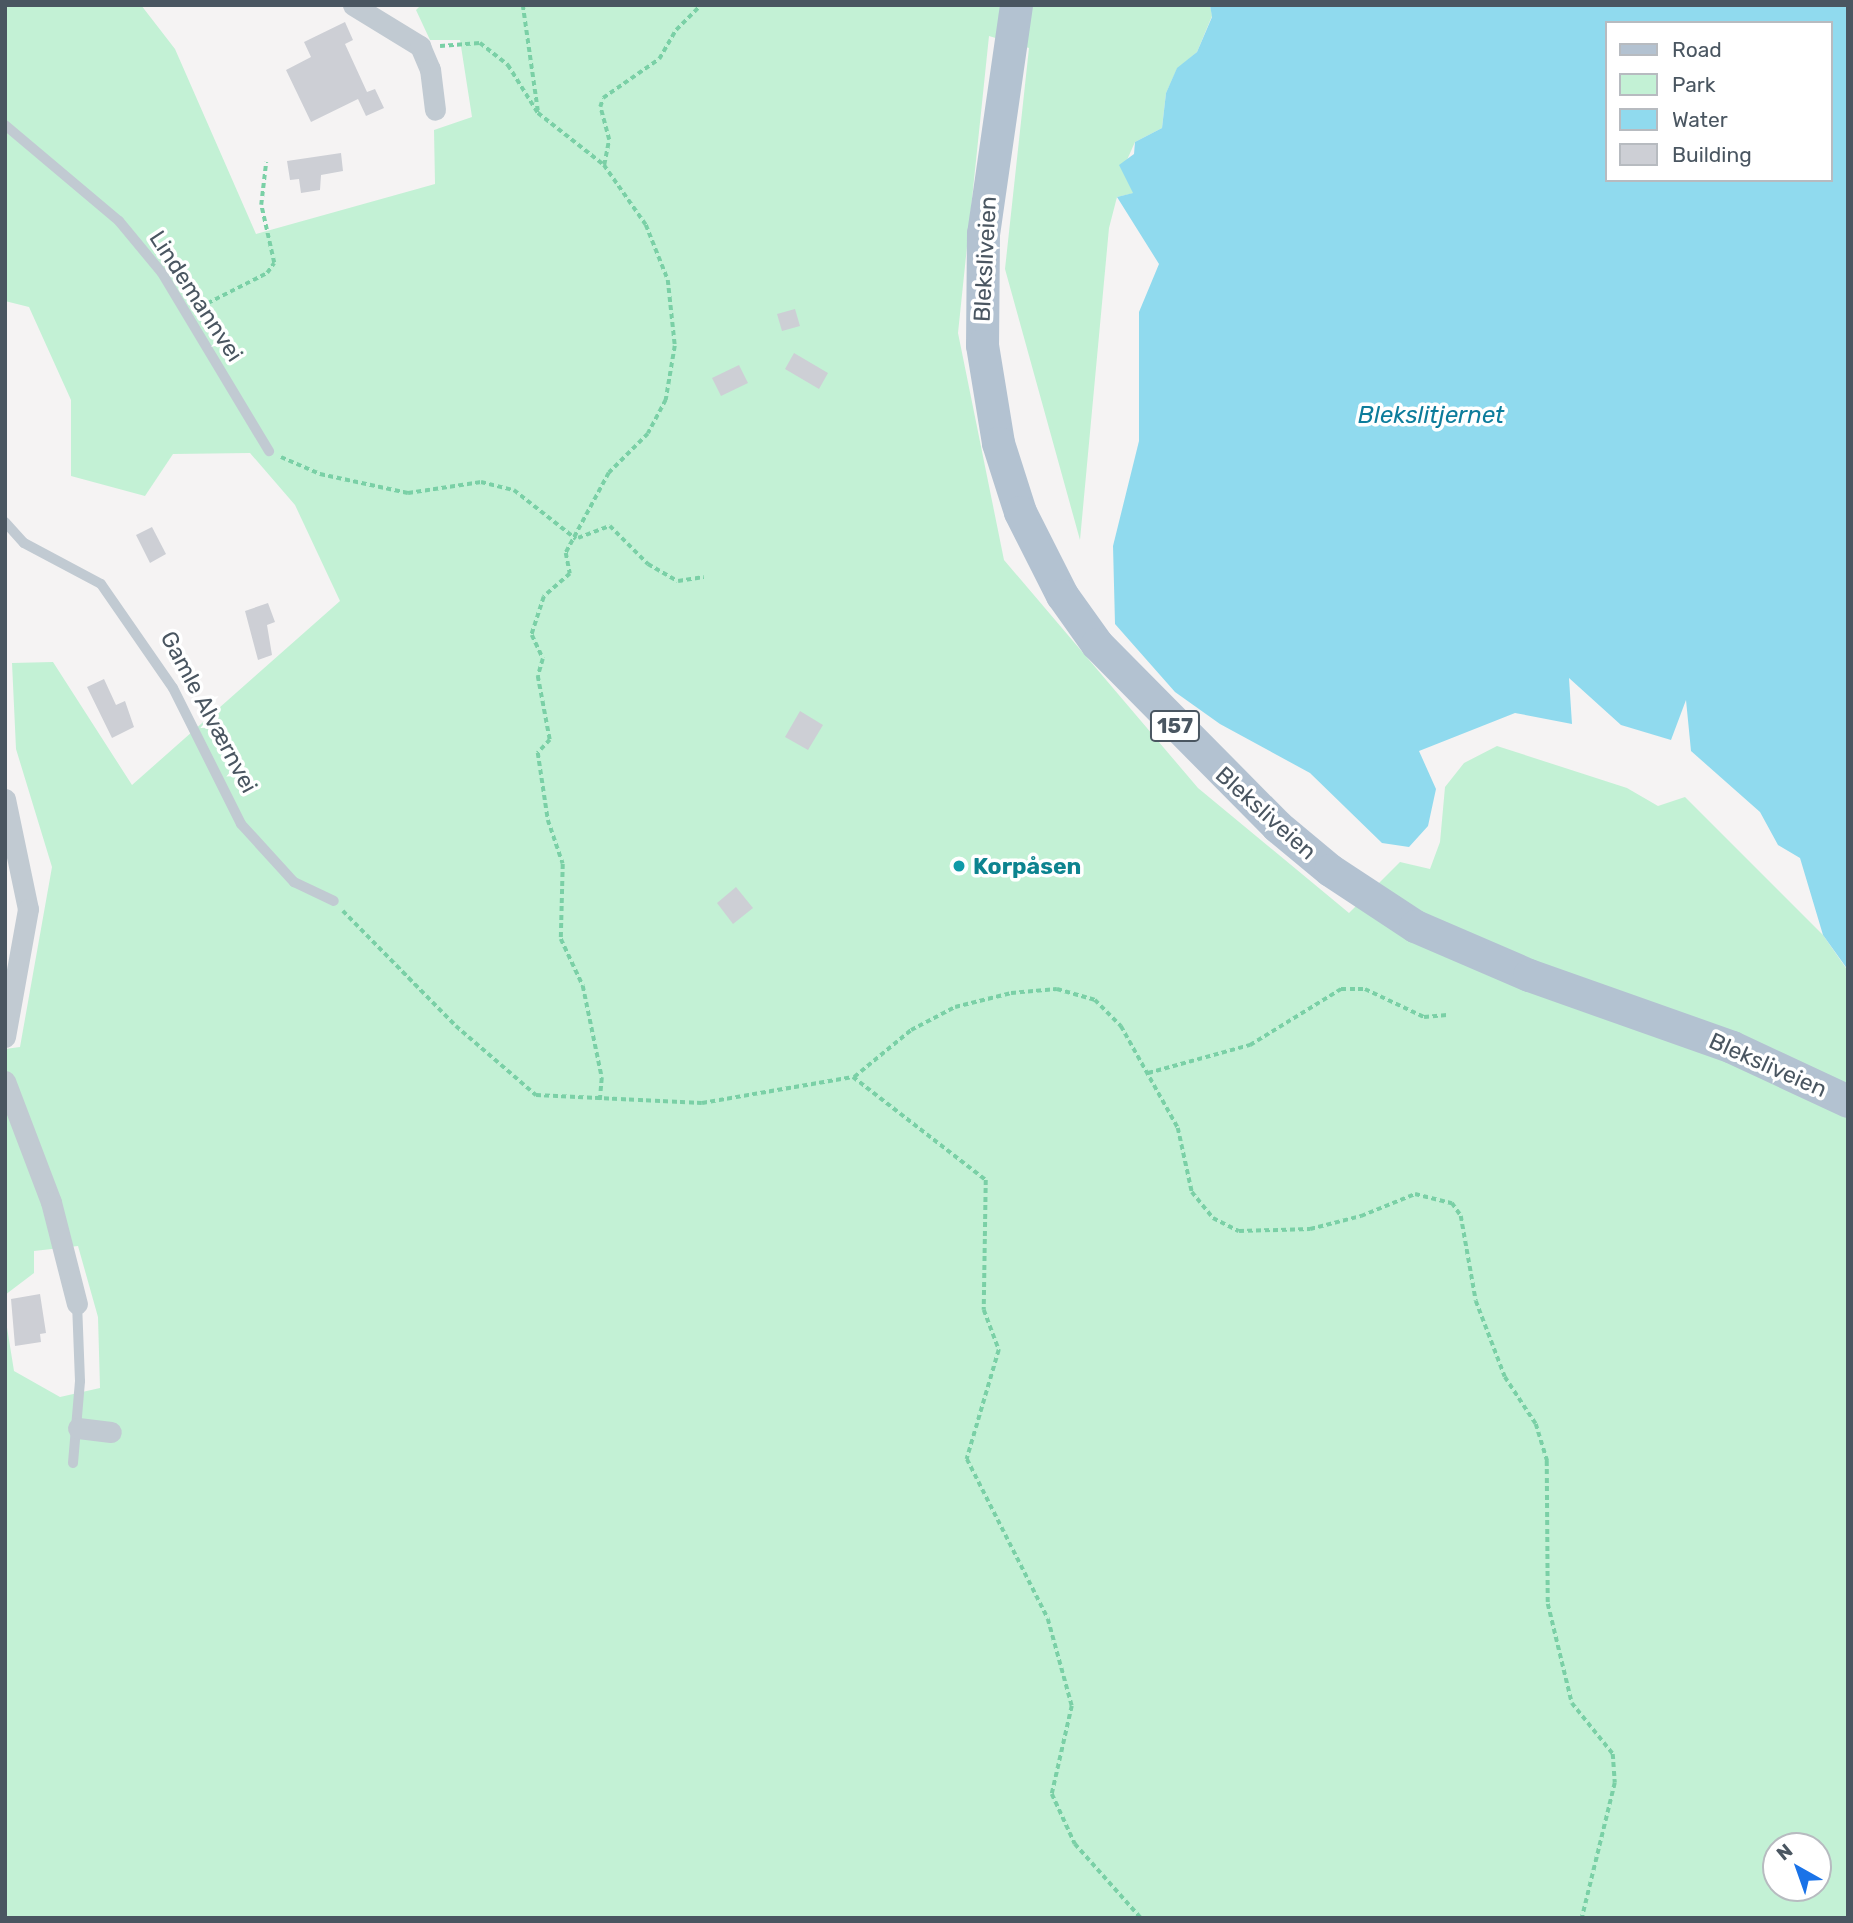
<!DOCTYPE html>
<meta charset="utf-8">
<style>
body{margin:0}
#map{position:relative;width:1853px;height:1923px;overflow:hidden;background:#f5f3f3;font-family:Rubik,sans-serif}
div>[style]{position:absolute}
.green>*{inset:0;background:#c3f1d5}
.water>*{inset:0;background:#90daee}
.building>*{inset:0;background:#cdcfd5}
.path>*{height:3.5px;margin-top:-1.75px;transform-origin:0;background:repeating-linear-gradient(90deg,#7ad0a6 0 5px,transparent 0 8.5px)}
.service>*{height:10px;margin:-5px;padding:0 5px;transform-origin:5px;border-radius:5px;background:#c1cad2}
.minor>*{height:21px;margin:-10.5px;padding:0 10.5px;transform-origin:10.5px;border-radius:10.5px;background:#c1cad2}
.primary>*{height:33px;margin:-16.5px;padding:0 16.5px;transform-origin:16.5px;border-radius:16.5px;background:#b3c2d1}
.dots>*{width:19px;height:19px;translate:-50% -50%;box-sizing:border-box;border:4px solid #fff;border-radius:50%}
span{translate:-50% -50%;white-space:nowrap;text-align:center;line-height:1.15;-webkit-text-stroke:7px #fff;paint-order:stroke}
.shield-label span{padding:2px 5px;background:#fff;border:2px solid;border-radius:5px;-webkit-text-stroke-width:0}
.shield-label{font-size:21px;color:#4a5661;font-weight:700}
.street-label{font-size:23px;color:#4a5661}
.culture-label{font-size:23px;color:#0d838f;font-weight:700}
.left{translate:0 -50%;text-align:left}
.water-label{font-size:24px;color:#0c7c9b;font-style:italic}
.frame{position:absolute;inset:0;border:7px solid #4a5661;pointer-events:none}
.legend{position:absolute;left:1605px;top:21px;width:228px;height:161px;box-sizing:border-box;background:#fff;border:2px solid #b7bbc0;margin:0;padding:9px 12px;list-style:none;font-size:21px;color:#4a5661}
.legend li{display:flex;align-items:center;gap:14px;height:35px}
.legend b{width:35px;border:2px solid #b7bbc0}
.north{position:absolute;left:1762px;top:1832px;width:70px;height:70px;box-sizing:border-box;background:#fff;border:2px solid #b7bbc0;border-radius:50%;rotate:320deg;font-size:19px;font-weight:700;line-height:28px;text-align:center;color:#4a5661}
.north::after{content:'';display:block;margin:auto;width:24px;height:32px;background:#1a73e8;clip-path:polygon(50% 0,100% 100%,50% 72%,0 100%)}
</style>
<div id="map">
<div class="green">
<i style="clip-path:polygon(evenodd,5px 5px,141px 5px,175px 49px,256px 234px,435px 184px,434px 130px,472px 117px,460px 40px,430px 40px,416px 10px,421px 5px,1210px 5px,1212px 16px,1197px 52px,1177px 69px,1166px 93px,1162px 128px,1135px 142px,1127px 160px,1134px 193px,1117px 197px,1109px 228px,1080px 540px,1005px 269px,1029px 48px,989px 36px,958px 333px,1004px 560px,1198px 788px,1349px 913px,1400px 862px,1430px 869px,1440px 842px,1445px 787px,1464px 763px,1497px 746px,1627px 788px,1658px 806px,1685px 797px,1823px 935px,1848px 971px,1848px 1918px,5px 1918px,5px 1315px,14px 1371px,60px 1397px,100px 1388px,98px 1317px,78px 1246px,34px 1251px,34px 1273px,5px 1295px,5px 1049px,20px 1047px,52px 867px,16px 749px,12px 663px,53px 662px,132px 785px,340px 601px,295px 505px,250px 453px,173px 454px,145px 496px,71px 476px,71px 400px,29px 307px,5px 301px,5px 5px,1776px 1846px,1818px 1846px,1818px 1888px,1776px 1888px,1776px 1846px)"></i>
</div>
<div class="water">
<i style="clip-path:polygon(evenodd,1210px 5px,1848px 5px,1848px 970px,1823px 935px,1800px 858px,1778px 845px,1760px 812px,1691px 751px,1686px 700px,1671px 740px,1621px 725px,1569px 678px,1572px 724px,1515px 713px,1419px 751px,1436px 789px,1428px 826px,1409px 847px,1382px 843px,1310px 773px,1220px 724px,1175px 692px,1115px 624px,1113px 546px,1139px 441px,1139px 312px,1159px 264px,1117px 197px,1133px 193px,1119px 165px,1134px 154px,1135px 142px,1162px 128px,1166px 93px,1177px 68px,1197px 52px,1212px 17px,1210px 5px,1606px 23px,1830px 23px,1830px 180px,1606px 180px,1606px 23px)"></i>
</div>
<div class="building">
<i style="clip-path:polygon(345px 22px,353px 40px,345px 44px,367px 92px,375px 89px,384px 108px,366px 116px,358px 99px,311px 122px,286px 70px,311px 57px,304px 42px)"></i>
<i style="clip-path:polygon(341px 153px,343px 171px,321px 175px,320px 190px,301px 193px,299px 179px,290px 180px,287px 161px)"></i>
<i style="clip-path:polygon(795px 309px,800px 326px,782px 331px,777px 314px)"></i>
<i style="clip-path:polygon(794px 353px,828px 373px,819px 389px,785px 369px)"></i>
<i style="clip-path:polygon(739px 365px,748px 383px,721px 396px,712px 378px)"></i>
<i style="clip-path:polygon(152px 527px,166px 554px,150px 563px,136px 535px)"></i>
<i style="clip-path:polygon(268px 603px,275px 622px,267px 625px,272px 655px,258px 660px,245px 611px)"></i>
<i style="clip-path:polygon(104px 679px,116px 705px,125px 701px,134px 727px,112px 738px,87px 687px)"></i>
<i style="clip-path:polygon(800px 711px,823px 725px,808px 750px,785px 737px)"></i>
<i style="clip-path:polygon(736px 887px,753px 908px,733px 924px,717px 903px)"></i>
<i style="clip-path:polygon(40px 1294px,46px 1333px,40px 1334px,41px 1342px,15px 1346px,11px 1299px)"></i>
</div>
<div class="path">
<i style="left:523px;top:5px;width:107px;rotate:81.9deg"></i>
<i style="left:440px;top:46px;width:40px;rotate:-4.3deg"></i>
<i style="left:480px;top:43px;width:36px;rotate:38deg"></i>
<i style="left:508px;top:65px;width:57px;rotate:58deg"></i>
<i style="left:538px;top:113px;width:84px;rotate:38.2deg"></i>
<i style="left:604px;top:165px;width:73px;rotate:55deg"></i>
<i style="left:646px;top:225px;width:59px;rotate:68.2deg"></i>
<i style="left:668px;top:280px;width:66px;rotate:83.9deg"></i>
<i style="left:675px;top:346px;width:55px;rotate:99.5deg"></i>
<i style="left:666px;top:400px;width:38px;rotate:118deg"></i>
<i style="left:648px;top:434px;width:55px;rotate:135deg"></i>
<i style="left:609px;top:473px;width:91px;rotate:118.3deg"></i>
<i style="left:566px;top:553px;width:21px;rotate:79deg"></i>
<i style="left:570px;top:574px;width:35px;rotate:139deg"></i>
<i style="left:544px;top:597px;width:40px;rotate:108deg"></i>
<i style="left:532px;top:635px;width:26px;rotate:65deg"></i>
<i style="left:543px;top:659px;width:18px;rotate:106deg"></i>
<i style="left:538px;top:676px;width:65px;rotate:79.4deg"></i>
<i style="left:550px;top:740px;width:18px;rotate:133deg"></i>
<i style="left:538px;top:753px;width:68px;rotate:81.5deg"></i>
<i style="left:548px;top:820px;width:46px;rotate:71.2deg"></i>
<i style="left:563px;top:864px;width:75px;rotate:91.5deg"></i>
<i style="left:561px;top:939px;width:52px;rotate:64.9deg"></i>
<i style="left:583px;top:986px;width:94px;rotate:78.3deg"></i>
<i style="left:602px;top:1078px;width:24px;rotate:95deg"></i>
<i style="left:604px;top:165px;width:25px;rotate:-79deg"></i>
<i style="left:609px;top:140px;width:34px;rotate:-105deg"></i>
<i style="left:600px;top:107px;width:9px;rotate:-72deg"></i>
<i style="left:603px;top:98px;width:68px;rotate:-34.9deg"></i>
<i style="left:659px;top:59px;width:34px;rotate:-60deg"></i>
<i style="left:676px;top:30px;width:35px;rotate:-45deg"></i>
<i style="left:200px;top:307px;width:75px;rotate:-26.9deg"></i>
<i style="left:267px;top:273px;width:12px;rotate:-55deg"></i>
<i style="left:274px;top:263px;width:59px;rotate:-102.6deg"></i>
<i style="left:261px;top:205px;width:43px;rotate:-83.4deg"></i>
<i style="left:281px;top:457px;width:43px;rotate:23.6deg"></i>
<i style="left:320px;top:474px;width:90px;rotate:12.2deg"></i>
<i style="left:408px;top:493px;width:74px;rotate:-8.6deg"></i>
<i style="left:481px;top:482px;width:34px;rotate:14deg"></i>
<i style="left:514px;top:490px;width:79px;rotate:38.3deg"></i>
<i style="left:578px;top:538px;width:34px;rotate:-21deg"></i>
<i style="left:610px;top:526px;width:54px;rotate:45deg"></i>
<i style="left:648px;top:564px;width:34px;rotate:30deg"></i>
<i style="left:678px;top:581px;width:26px;rotate:-9deg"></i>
<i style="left:343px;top:911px;width:161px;rotate:45.5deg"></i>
<i style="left:456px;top:1026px;width:106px;rotate:40.8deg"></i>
<i style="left:536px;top:1095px;width:166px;rotate:2.8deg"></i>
<i style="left:702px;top:1103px;width:153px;rotate:-9.8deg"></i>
<i style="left:853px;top:1077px;width:168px;rotate:37.8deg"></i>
<i style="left:986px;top:1180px;width:130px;rotate:90.9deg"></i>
<i style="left:984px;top:1310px;width:43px;rotate:69.4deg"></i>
<i style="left:999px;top:1350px;width:114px;rotate:106.4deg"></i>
<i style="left:967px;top:1459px;width:179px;rotate:63.1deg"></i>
<i style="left:1048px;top:1619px;width:90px;rotate:74.6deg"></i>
<i style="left:1072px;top:1706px;width:90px;rotate:102.8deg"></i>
<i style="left:1052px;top:1794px;width:55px;rotate:65.3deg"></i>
<i style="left:1075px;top:1844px;width:99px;rotate:48.3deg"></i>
<i style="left:1148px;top:1073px;width:106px;rotate:-15.4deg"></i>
<i style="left:1250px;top:1045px;width:107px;rotate:-31.6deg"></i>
<i style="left:1341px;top:989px;width:24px"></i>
<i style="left:1365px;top:989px;width:65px;rotate:25.4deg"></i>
<i style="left:1424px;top:1017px;width:23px;rotate:-5deg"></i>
<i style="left:854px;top:1077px;width:74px;rotate:-39.5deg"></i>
<i style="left:911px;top:1030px;width:50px;rotate:-27.6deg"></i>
<i style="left:955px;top:1007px;width:58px;rotate:-14deg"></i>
<i style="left:1011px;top:993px;width:46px;rotate:-5deg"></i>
<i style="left:1057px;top:989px;width:40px;rotate:16deg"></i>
<i style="left:1095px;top:1000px;width:37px;rotate:45deg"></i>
<i style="left:1121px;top:1026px;width:117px;rotate:60.8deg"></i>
<i style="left:1178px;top:1128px;width:66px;rotate:77.7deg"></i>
<i style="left:1192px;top:1192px;width:33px;rotate:51deg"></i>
<i style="left:1213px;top:1218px;width:29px;rotate:27deg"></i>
<i style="left:1239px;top:1231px;width:71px;rotate:-1.6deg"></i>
<i style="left:1310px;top:1229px;width:53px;rotate:-14.3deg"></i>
<i style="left:1361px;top:1216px;width:58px;rotate:-22.2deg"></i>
<i style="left:1415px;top:1194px;width:38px;rotate:14deg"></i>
<i style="left:1452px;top:1203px;width:16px;rotate:55deg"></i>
<i style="left:1461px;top:1216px;width:86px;rotate:80deg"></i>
<i style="left:1476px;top:1301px;width:81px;rotate:69.1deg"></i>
<i style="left:1505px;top:1377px;width:56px;rotate:56.6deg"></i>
<i style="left:1536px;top:1424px;width:39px;rotate:73deg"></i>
<i style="left:1547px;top:1461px;width:143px;rotate:89.6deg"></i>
<i style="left:1548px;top:1604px;width:102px;rotate:76.4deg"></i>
<i style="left:1572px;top:1703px;width:65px;rotate:51.2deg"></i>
<i style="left:1613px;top:1754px;width:29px;rotate:86deg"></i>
<i style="left:1615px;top:1783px;width:139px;rotate:103.7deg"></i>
</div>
<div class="service">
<i style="left:5px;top:125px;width:149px;rotate:40.1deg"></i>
<i style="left:119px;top:221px;width:67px;rotate:50.4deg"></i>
<i style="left:162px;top:273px;width:208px;rotate:59deg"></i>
<i style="left:5px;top:522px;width:28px;rotate:48deg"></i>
<i style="left:24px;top:543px;width:87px;rotate:28deg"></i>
<i style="left:101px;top:584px;width:126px;rotate:55.3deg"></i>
<i style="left:173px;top:688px;width:152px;rotate:63.4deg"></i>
<i style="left:241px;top:824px;width:79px;rotate:47.6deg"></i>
<i style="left:294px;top:882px;width:44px;rotate:25.4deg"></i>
<i style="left:73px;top:1463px;width:82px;rotate:-85.1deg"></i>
<i style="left:80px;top:1381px;width:77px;rotate:-92.2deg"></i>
</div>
<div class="minor">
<i style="left:353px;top:5px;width:79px;rotate:31.5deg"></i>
<i style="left:420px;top:46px;width:25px;rotate:67deg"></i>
<i style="left:430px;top:69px;width:41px;rotate:83deg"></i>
<i style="left:5px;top:799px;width:112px;rotate:78.2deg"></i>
<i style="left:28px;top:909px;width:130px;rotate:100.2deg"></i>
<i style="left:5px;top:1081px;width:129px;rotate:69.2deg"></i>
<i style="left:51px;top:1202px;width:105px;rotate:75.7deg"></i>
<i style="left:78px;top:1428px;width:33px;rotate:7deg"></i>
</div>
<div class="primary">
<i style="left:1016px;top:5px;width:230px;rotate:98.2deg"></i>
<i style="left:983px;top:233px;width:112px;rotate:90.5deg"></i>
<i style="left:982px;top:345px;width:99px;rotate:80.7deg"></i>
<i style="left:998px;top:443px;width:72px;rotate:72.3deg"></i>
<i style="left:1020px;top:512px;width:93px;rotate:63.2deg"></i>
<i style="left:1062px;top:595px;width:60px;rotate:54.5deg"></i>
<i style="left:1097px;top:644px;width:256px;rotate:45.3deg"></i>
<i style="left:1277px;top:826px;width:69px;rotate:39.7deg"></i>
<i style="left:1330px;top:870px;width:102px;rotate:33.4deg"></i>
<i style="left:1415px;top:926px;width:124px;rotate:23.3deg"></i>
<i style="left:1529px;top:975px;width:215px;rotate:19.5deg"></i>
<i style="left:1732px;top:1047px;width:128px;rotate:25deg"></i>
</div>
<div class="dots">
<i style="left:959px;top:866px;background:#0f9aa8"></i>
</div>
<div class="shield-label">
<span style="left:1175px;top:726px">157</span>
</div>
<div class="street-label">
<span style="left:985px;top:259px;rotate:-87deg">Bleksliveien</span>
<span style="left:196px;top:296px;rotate:57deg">Lindemannvei</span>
<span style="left:209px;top:712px;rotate:62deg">Gamle Alværnvei</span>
<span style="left:1266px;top:813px;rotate:42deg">Bleksliveien</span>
<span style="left:1768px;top:1065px;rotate:24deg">Bleksliveien</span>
</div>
<div class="culture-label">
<span class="left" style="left:973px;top:866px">Korpåsen</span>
</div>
<div class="water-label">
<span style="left:1431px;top:416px">Blekslitjernet</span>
</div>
<div class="frame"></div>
<ul class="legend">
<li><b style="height:9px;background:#b3c2d1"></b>Road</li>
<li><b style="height:19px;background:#c3f1d5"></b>Park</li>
<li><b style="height:19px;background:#90daee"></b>Water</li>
<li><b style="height:19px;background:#cdcfd5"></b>Building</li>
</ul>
<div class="north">N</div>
</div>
